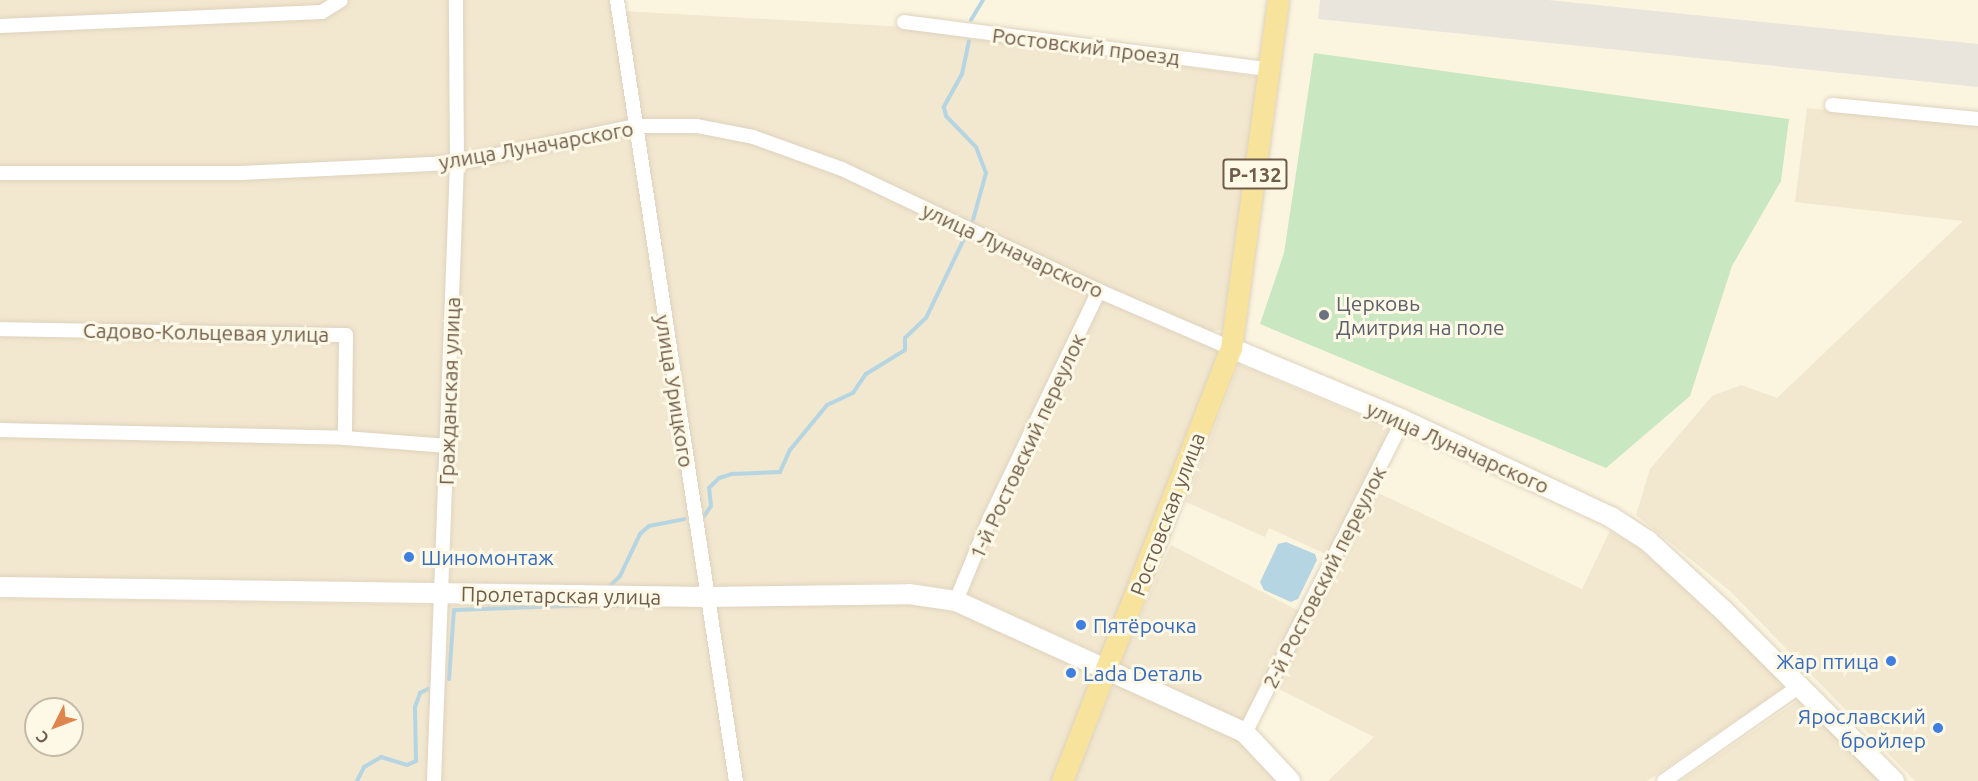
<!DOCTYPE html>
<html>
<head>
<meta charset="utf-8">
<style>
  body { margin:0 }
  #map { position:relative; width:1978px; height:781px; overflow:hidden; background:#fbf5e0; font-family:Ubuntu,sans-serif }
  div>[style] { position:absolute }
  .residential>* { inset:0; background:#f2e7cf }
  .industrial>* { inset:0; background:#e9e4dc }
  .green>* { inset:0; background:#c9e7c0 }
  .water>* { inset:0; background:#b6d5e2 }
  .stream>* { height:4px; margin:-2px; padding:0 2px; transform-origin:2px; border-radius:2px; background:#b6d5e2 }
  .roads { filter:drop-shadow(0 0 2px #ded2bd) drop-shadow(0 0 2px #ded2bd) }
  .street>* { height:14px; margin:-7px; padding:0 7px; transform-origin:7px; border-radius:7px; background:#fff }
  .secondary>* { height:20px; margin:-10px; padding:0 10px; transform-origin:10px; border-radius:10px; background:#fff }
  .primary>* { height:21px; margin:-10.5px; padding:0 10.5px; transform-origin:10.5px; border-radius:10.5px; background:#f7e39b }
  .dots>* { width:16px; height:16px; translate:-50% -50%; box-sizing:border-box; border:3px solid #fef8e6; border-radius:50% }
  span { translate:-50% -50%; white-space:nowrap; text-align:center; line-height:1.15; -webkit-text-stroke:6px #fef8e6; paint-order:stroke }
  .shield-label span { padding:2px 4px; background:#fef8e6; border:2px solid; border-radius:4px; -webkit-text-stroke-width:0 }
  .shield-label { font-size:20px; color:#705d49; font-weight:700 }
  .street-label { font-size:21px; color:#705d49 }
  .worship-label { font-size:21px; color:#5b616d }
  .left { translate:0 -50%; text-align:left }
  .shop-label { font-size:21px; color:#366cbe }
  .right { translate:-100% -50%; text-align:right }
  .north { position:absolute; left:24px; top:697px; width:60px; height:60px; box-sizing:border-box; background:#fef8e6; border:2px solid #c5baa7; border-radius:50%; rotate:228deg; font-size:16px; font-weight:700; line-height:24px; text-align:center; color:#705d49 }
  .north::after { content:''; display:block; margin:auto; width:21px; height:27px; background:#df844b; clip-path:polygon(50% 0,100% 100%,50% 72%,0 100%) }
</style>
</head>
<body>
<div id="map">
  <div class="residential">
    <div style="clip-path:polygon(0 0,335px 0,320px 9px,0 23px)"></div>
    <div style="clip-path:polygon(347px 0,450px 0,451px 159px,242px 168px,0 168px,0 30px,323px 15px)"></div>
    <div style="clip-path:polygon(461px 0,613px 0,629px 122px,461px 157px)"></div>
    <div style="clip-path:polygon(623px 11px,906px 27px,1259px 77px,1223px 329px,1210px 332px,1102px 288px,755px 132px,639px 120px)"></div>
    <div style="clip-path:polygon(1807px 108px,1978px 125px,1978px 781px,1915px 781px,1730px 591px,1636px 515px,1650px 469px,1712px 396px,1741px 385px,1777px 398px,1963px 221px,1795px 202px)"></div>
    <div style="clip-path:polygon(697px 131px,751px 141px,839px 174px,1092px 297px,956px 590px,909px 582px,710px 588px,641px 133px)"></div>
    <div style="clip-path:polygon(632px 133px,699px 587px,450px 582px,462px 170px)"></div>
    <div style="clip-path:polygon(451px 168px,436px 582px,0 577px,0 178px)"></div>
    <div style="clip-path:polygon(1101px 299px,1219px 350px,1102px 655px,964px 593px,994px 519px)"></div>
    <div style="clip-path:polygon(1239px 364px,1392px 429px,1330px 556px,1269px 528px,1265px 537px,1186px 502px)"></div>
    <div style="clip-path:polygon(1372px 490px,1582px 589px,1610px 531px,1641px 549px,1788px 685px,1647px 781px,1328px 781px,1374px 737px,1275px 687px)"></div>
    <div style="clip-path:polygon(1171px 545px,1301px 612px,1245px 724px,1119px 665px)"></div>
    <div style="clip-path:polygon(evenodd,0 598px,436px 605px,428px 781px,0 781px,0 598px,36px 709px,72px 709px,72px 745px,36px 745px,36px 709px)"></div>
    <div style="clip-path:polygon(907px 603px,960px 613px,1094px 672px,1051px 781px,740px 781px,712px 605px)"></div>
    <div style="clip-path:polygon(704px 604px,731px 781px,439px 781px,447px 605px)"></div>
    <div style="clip-path:polygon(1115px 680px,1239px 741px,1277px 781px,1074px 781px)"></div>
    <div style="clip-path:polygon(1801px 698px,1882px 781px,1681px 781px)"></div>
  </div>
  <div class="industrial">
    <div style="clip-path:polygon(1320px 0,1548px 0,1978px 44px,1978px 87px,1318px 19px)"></div>
  </div>
  <div class="green">
    <div style="clip-path:polygon(1314px 53px,1789px 119px,1781px 181px,1732px 266px,1690px 396px,1606px 468px,1260px 324px,1284px 253px)"></div>
  </div>
  <div class="water">
    <div style="clip-path:polygon(1286px 542px,1315px 554px,1317px 560px,1298px 599px,1291px 602px,1264px 590px,1260px 582px,1278px 544px)"></div>
  </div>
  <div class="stream">
    <div style="left:971px;top:20px;width:23px;rotate:-59deg"></div>
    <div style="left:969px;top:41px;width:34px;rotate:102deg"></div>
    <div style="left:962px;top:74px;width:38px;rotate:119deg"></div>
    <div style="left:944px;top:107px;width:9px;rotate:77deg"></div>
    <div style="left:946px;top:116px;width:43px;rotate:45.9deg"></div>
    <div style="left:976px;top:147px;width:28px;rotate:69deg"></div>
    <div style="left:986px;top:173px;width:49px;rotate:105.5deg"></div>
    <div style="left:704px;top:516px;width:12px;rotate:-55deg"></div>
    <div style="left:711px;top:506px;width:18px;rotate:-96deg"></div>
    <div style="left:709px;top:488px;width:14px;rotate:-45deg"></div>
    <div style="left:719px;top:478px;width:14px;rotate:-17deg"></div>
    <div style="left:732px;top:474px;width:48px;rotate:-2.4deg"></div>
    <div style="left:780px;top:472px;width:24px;rotate:-66deg"></div>
    <div style="left:790px;top:450px;width:58px;rotate:-50.6deg"></div>
    <div style="left:827px;top:405px;width:29px;rotate:-25deg"></div>
    <div style="left:853px;top:393px;width:23px;rotate:-56deg"></div>
    <div style="left:866px;top:374px;width:46px;rotate:-31.6deg"></div>
    <div style="left:905px;top:350px;width:12px;rotate:-90deg"></div>
    <div style="left:905px;top:338px;width:29px;rotate:-44deg"></div>
    <div style="left:926px;top:318px;width:88px;rotate:-64.3deg"></div>
    <div style="left:611px;top:585px;width:13px;rotate:-45deg"></div>
    <div style="left:620px;top:576px;width:47px;rotate:-64.5deg"></div>
    <div style="left:640px;top:534px;width:12px;rotate:-42deg"></div>
    <div style="left:649px;top:526px;width:36px;rotate:-11deg"></div>
    <div style="left:449px;top:679px;width:69px;rotate:-85.9deg"></div>
    <div style="left:454px;top:610px;width:137px;rotate:-2.1deg"></div>
    <div style="left:357px;top:781px;width:16px;rotate:-63deg"></div>
    <div style="left:364px;top:767px;width:20px;rotate:-30deg"></div>
    <div style="left:381px;top:757px;width:27px;rotate:17deg"></div>
    <div style="left:407px;top:765px;width:10px;rotate:-24deg"></div>
    <div style="left:416px;top:761px;width:54px;rotate:-91.1deg"></div>
    <div style="left:415px;top:707px;width:15px;rotate:-70deg"></div>
    <div style="left:420px;top:693px;width:9px;rotate:-27deg"></div>
  </div>
  <div class="roads">
    <div class="street">
      <div style="left:617px;top:0;width:790px;rotate:81.34deg"></div>
      <div style="left:904px;top:22px;width:367px;rotate:7.4deg"></div>
      <div style="left:0;top:26px;width:322px;rotate:-2.5deg"></div>
      <div style="left:322px;top:12px;width:22px;rotate:-32deg"></div>
      <div style="left:1832px;top:105px;width:147px;rotate:5.5deg"></div>
      <div style="left:0;top:173px;width:241px"></div>
      <div style="left:241px;top:173px;width:216px;rotate:-2.7deg"></div>
      <div style="left:457px;top:163px;width:182px;rotate:-11.7deg"></div>
      <div style="left:635px;top:126px;width:62px"></div>
      <div style="left:697px;top:126px;width:57px;rotate:11.1deg"></div>
      <div style="left:753px;top:137px;width:95px;rotate:19.8deg"></div>
      <div style="left:842px;top:169px;width:284px;rotate:25.4deg"></div>
      <div style="left:1099px;top:291px;width:144px;rotate:23.4deg"></div>
      <div style="left:0;top:329px;width:346px;rotate:1deg"></div>
      <div style="left:346px;top:335px;width:103px;rotate:90.6deg"></div>
      <div style="left:0;top:430px;width:345px;rotate:1.3deg"></div>
      <div style="left:345px;top:438px;width:103px;rotate:4.4deg"></div>
      <div style="left:956px;top:601px;width:90px;rotate:-67.7deg"></div>
      <div style="left:990px;top:518px;width:252px;rotate:-64.4deg"></div>
      <div style="left:1245px;top:733px;width:351px;rotate:-63.2deg"></div>
      <div style="left:434px;top:781px;width:618px;rotate:-87.87deg"></div>
      <div style="left:457px;top:163px;width:163px;rotate:-90.4deg"></div>
      <div style="left:1664px;top:781px;width:167px;rotate:-35deg"></div>
    </div>
    <div class="secondary">
      <div style="left:1231px;top:348px;width:186px;rotate:22.7deg"></div>
      <div style="left:1403px;top:420px;width:230px;rotate:25deg"></div>
      <div style="left:1611px;top:517px;width:44px;rotate:33deg"></div>
      <div style="left:1648px;top:541px;width:102px;rotate:42.6deg"></div>
      <div style="left:1723px;top:610px;width:242px;rotate:45deg"></div>
      <div style="left:0;top:587px;width:706px;rotate:0.81deg"></div>
      <div style="left:706px;top:597px;width:203px;rotate:-0.8deg"></div>
      <div style="left:909px;top:594px;width:48px;rotate:8.5deg"></div>
      <div style="left:956px;top:601px;width:318px;rotate:24.5deg"></div>
      <div style="left:1245px;top:733px;width:66px;rotate:46.8deg"></div>
    </div>
    <div class="primary">
      <div style="left:1062px;top:781px;width:465px;rotate:-68.7deg"></div>
      <div style="left:1231px;top:348px;width:351px;rotate:-82.3deg"></div>
    </div>
  </div>
  <div class="dots">
    <div style="left:1324px;top:315px;background:#6b7280"></div>
    <div style="left:409px;top:557px;background:#3f7fe0"></div>
    <div style="left:1081px;top:625px;background:#3f7fe0"></div>
    <div style="left:1891px;top:661px;background:#3f7fe0"></div>
    <div style="left:1071px;top:673px;background:#3f7fe0"></div>
    <div style="left:1938px;top:728px;background:#3f7fe0"></div>
  </div>
  <div class="shield-label">
    <span style="left:1255px;top:174px">Р-132</span>
  </div>
  <div class="street-label">
    <span style="left:1086px;top:46px;rotate:7deg">Ростовский проезд</span>
    <span style="left:536px;top:145px;rotate:-10deg">улица Луначарского</span>
    <span style="left:1013px;top:250px;rotate:25deg">улица Луначарского</span>
    <span style="left:206px;top:332px;rotate:1deg">Садово-Кольцевая улица</span>
    <span style="left:449px;top:391px;rotate:-88deg">Гражданская улица</span>
    <span style="left:675px;top:391px;rotate:81deg">улица Урицкого</span>
    <span style="left:1027px;top:446px;rotate:-65deg">1-й Ростовский переулок</span>
    <span style="left:1458px;top:447px;rotate:24deg">улица Луначарского</span>
    <span style="left:1167px;top:514px;rotate:-69deg">Ростовская улица</span>
    <span style="left:1324px;top:577px;rotate:-63deg">2-й Ростовский переулок</span>
    <span style="left:561px;top:595px;rotate:1deg">Пролетарская улица</span>
  </div>
  <div class="worship-label">
    <span class="left" style="left:1336px;top:315px">Церковь<br>Дмитрия на поле</span>
  </div>
  <div class="shop-label">
    <span class="left" style="left:421px;top:557px">Шиномонтаж</span>
    <span class="left" style="left:1093px;top:625px">Пятёрочка</span>
    <span class="right" style="left:1879px;top:661px">Жар птица</span>
    <span class="left" style="left:1083px;top:673px">Lada Dеталь</span>
    <span class="right" style="left:1926px;top:728px">Ярославский<br>бройлер</span>
  </div>
  <div class="north">С</div>
</div>
</body>
</html>
